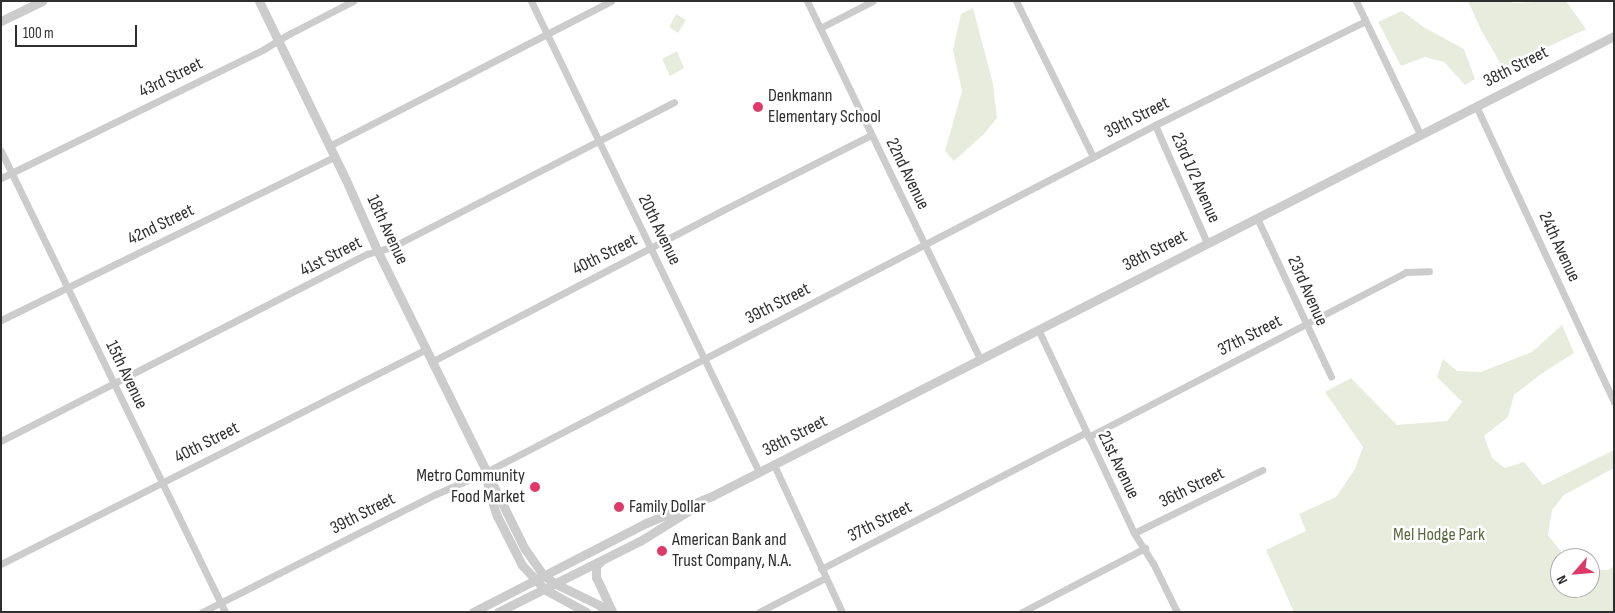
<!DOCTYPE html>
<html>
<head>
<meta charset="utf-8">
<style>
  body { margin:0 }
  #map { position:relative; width:1615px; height:613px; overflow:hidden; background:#fff; font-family:"Sofia Sans Condensed",sans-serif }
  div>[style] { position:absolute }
  .green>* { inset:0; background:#e8ecdd }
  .minor>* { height:7px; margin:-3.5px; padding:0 3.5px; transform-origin:3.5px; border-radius:3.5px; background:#ccc }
  .tertiary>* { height:9px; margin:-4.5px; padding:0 4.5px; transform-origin:4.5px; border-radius:4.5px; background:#ccc }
  .dots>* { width:14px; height:14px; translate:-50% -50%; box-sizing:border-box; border:2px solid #fff; border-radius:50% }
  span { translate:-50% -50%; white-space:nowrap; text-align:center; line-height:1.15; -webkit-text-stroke:5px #fff; paint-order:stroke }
  .street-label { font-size:18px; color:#2f2f2f }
  .poi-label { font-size:18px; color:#2f2f2f }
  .left { translate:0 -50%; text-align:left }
  .right { translate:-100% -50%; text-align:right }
  .park-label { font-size:18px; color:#5b693e }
  .frame { position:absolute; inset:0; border:2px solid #2f2f2f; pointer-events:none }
  .north { position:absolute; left:1550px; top:548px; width:50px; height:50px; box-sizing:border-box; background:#fff; border:1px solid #acacac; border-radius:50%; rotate:243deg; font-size:14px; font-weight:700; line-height:20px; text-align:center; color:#2f2f2f }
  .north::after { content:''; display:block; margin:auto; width:18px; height:22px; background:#de3968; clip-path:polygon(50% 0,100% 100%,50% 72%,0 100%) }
  .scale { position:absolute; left:15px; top:25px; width:122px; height:22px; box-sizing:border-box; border:2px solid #2f2f2f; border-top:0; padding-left:6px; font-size:15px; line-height:18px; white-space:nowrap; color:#2f2f2f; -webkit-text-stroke:4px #fff; paint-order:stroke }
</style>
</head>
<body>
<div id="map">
  <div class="green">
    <div style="clip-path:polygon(1468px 1px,1510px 1px,1513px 3px,1566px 1px,1586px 29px,1503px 68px,1481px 30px)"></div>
    <div style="clip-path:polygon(973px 8px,993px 84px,997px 118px,983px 135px,954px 161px,945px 151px,962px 91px,953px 50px,961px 14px)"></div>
    <div style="clip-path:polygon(1402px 11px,1425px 28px,1464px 49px,1475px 79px,1465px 85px,1444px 62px,1425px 57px,1401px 66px,1378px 22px)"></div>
    <div style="clip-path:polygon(676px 14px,686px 20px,678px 33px,669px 27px)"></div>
    <div style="clip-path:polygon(677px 51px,684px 68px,670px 76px,662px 59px)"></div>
    <div style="clip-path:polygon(1562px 325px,1574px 353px,1541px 374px,1514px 395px,1508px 417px,1484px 436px,1492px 458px,1505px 468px,1524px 462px,1543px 485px,1614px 450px,1614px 468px,1564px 495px,1552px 510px,1548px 535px,1566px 558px,1560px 558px,1560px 588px,1590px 588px,1590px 569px,1608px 570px,1614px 566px,1614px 612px,1294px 612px,1266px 550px,1306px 531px,1299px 514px,1336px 497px,1355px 469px,1363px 447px,1325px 392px,1351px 378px,1397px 425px,1447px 421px,1462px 402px,1437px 377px,1443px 359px,1457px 371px,1481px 372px,1532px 352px)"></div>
  </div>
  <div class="minor">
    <div style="left:531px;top:1px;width:523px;rotate:64.17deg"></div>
    <div style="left:807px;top:1px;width:398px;rotate:64.2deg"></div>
    <div style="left:1016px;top:1px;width:174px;rotate:63.7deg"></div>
    <div style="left:1356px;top:1px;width:148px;rotate:64.3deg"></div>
    <div style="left:820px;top:28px;width:59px;rotate:-27deg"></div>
    <div style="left:1476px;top:106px;width:327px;rotate:65deg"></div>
    <div style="left:1155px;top:125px;width:129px;rotate:66.2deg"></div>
    <div style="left:329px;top:146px;width:317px;rotate:-27.2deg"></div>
    <div style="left:1px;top:151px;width:513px;rotate:64.08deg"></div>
    <div style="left:1px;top:178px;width:293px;rotate:-26.1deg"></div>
    <div style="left:264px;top:49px;width:31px;rotate:-31deg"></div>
    <div style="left:291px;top:33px;width:70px;rotate:-27.3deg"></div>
    <div style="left:1257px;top:218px;width:175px;rotate:65deg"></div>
    <div style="left:1px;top:320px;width:371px;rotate:-26.1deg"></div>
    <div style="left:1038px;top:329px;width:225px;rotate:64.8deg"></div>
    <div style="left:1134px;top:533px;width:36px;rotate:58deg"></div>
    <div style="left:1153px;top:563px;width:55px;rotate:63.9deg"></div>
    <div style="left:433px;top:361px;width:329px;rotate:-27.5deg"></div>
    <div style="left:725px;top:209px;width:164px;rotate:-26.9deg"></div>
    <div style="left:1088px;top:437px;width:358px;rotate:-27.4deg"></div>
    <div style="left:1406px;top:272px;width:23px;rotate:-2deg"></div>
    <div style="left:1px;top:441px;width:411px;rotate:-27.1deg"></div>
    <div style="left:367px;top:254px;width:26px;rotate:-16deg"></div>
    <div style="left:392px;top:247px;width:317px;rotate:-27.2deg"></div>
    <div style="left:774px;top:465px;width:162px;rotate:65.2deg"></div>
    <div style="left:1134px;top:533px;width:143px;rotate:-26.2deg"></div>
    <div style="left:1px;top:564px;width:477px;rotate:-26.8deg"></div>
    <div style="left:821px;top:569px;width:298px;rotate:-27.3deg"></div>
    <div style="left:202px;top:612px;width:262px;rotate:-26.8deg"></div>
    <div style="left:436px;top:494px;width:55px;rotate:-23.7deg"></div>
    <div style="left:486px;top:472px;width:754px;rotate:-27.42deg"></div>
    <div style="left:1155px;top:125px;width:234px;rotate:-26.3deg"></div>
    <div style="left:759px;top:612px;width:74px;rotate:-27.3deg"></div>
    <div style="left:1022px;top:612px;width:139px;rotate:-27.5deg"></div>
  </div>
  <div class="tertiary">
    <div style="left:259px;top:1px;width:199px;rotate:64.1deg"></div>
    <div style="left:346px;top:180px;width:77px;rotate:66.1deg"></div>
    <div style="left:377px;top:250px;width:334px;rotate:63.7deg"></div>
    <div style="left:525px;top:549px;width:32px;rotate:55deg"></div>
    <div style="left:543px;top:575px;width:16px;rotate:35deg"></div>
    <div style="left:556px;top:584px;width:48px;rotate:26deg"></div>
    <div style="left:599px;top:605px;width:9px;rotate:49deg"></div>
    <div style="left:1px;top:21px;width:46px;rotate:-26deg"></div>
    <div style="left:487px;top:475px;width:14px;rotate:86deg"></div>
    <div style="left:488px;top:489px;width:28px;rotate:72deg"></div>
    <div style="left:497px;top:516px;width:55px;rotate:63deg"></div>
    <div style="left:522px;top:565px;width:33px;rotate:47deg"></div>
    <div style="left:544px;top:589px;width:48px;rotate:28.7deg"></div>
    <div style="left:600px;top:562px;width:6px;rotate:135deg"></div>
    <div style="left:596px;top:566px;width:11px;rotate:90deg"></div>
    <div style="left:596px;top:577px;width:38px;rotate:65deg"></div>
    <div style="left:473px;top:612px;width:195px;rotate:-27.2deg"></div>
    <div style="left:646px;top:523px;width:71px;rotate:-22.2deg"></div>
    <div style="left:712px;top:496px;width:1013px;rotate:-27.02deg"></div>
    <div style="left:498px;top:612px;width:159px;rotate:-26.6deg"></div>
    <div style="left:640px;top:541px;width:59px;rotate:-31.8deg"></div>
  </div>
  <div class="dots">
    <div style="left:758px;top:107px;background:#de3968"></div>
    <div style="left:535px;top:487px;background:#de3968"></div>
    <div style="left:619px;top:507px;background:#de3968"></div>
    <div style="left:662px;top:551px;background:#de3968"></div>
  </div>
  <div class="street-label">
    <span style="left:1516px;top:67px;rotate:-27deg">38th Street</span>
    <span style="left:171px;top:78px;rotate:-26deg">43rd Street</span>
    <span style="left:1137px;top:118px;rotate:-27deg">39th Street</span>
    <span style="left:907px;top:174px;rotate:64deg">22nd Avenue</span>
    <span style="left:1195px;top:178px;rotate:66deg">23rd 1/2 Avenue</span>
    <span style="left:161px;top:225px;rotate:-26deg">42nd Street</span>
    <span style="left:387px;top:230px;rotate:65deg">18th Avenue</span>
    <span style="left:659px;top:230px;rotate:64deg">20th Avenue</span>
    <span style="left:1559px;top:247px;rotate:65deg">24th Avenue</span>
    <span style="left:1155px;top:251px;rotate:-27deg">38th Street</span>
    <span style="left:605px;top:255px;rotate:-27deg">40th Street</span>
    <span style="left:331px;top:257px;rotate:-27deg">41st Street</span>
    <span style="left:1307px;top:291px;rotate:66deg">23rd Avenue</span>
    <span style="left:778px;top:304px;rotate:-27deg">39th Street</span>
    <span style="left:1250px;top:336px;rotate:-27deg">37th Street</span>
    <span style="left:126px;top:375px;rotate:64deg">15th Avenue</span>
    <span style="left:795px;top:436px;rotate:-27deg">38th Street</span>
    <span style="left:207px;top:443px;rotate:-27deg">40th Street</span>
    <span style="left:1118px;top:465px;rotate:64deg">21st Avenue</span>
    <span style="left:1192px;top:488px;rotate:-26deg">36th Street</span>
    <span style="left:363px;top:514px;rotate:-27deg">39th Street</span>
    <span style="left:880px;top:522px;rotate:-27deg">37th Street</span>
  </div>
  <div class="poi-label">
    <span class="left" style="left:768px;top:107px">Denkmann<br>Elementary School</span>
    <span class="right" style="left:525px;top:487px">Metro Community<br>Food Market</span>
    <span class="left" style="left:629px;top:507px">Family Dollar</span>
    <span class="left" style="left:672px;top:551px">American Bank and<br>Trust Company, N.A.</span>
  </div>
  <div class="park-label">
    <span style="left:1439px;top:535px">Mel Hodge Park</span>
  </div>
  <div class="frame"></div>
  <div class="north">N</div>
  <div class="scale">100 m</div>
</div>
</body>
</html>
